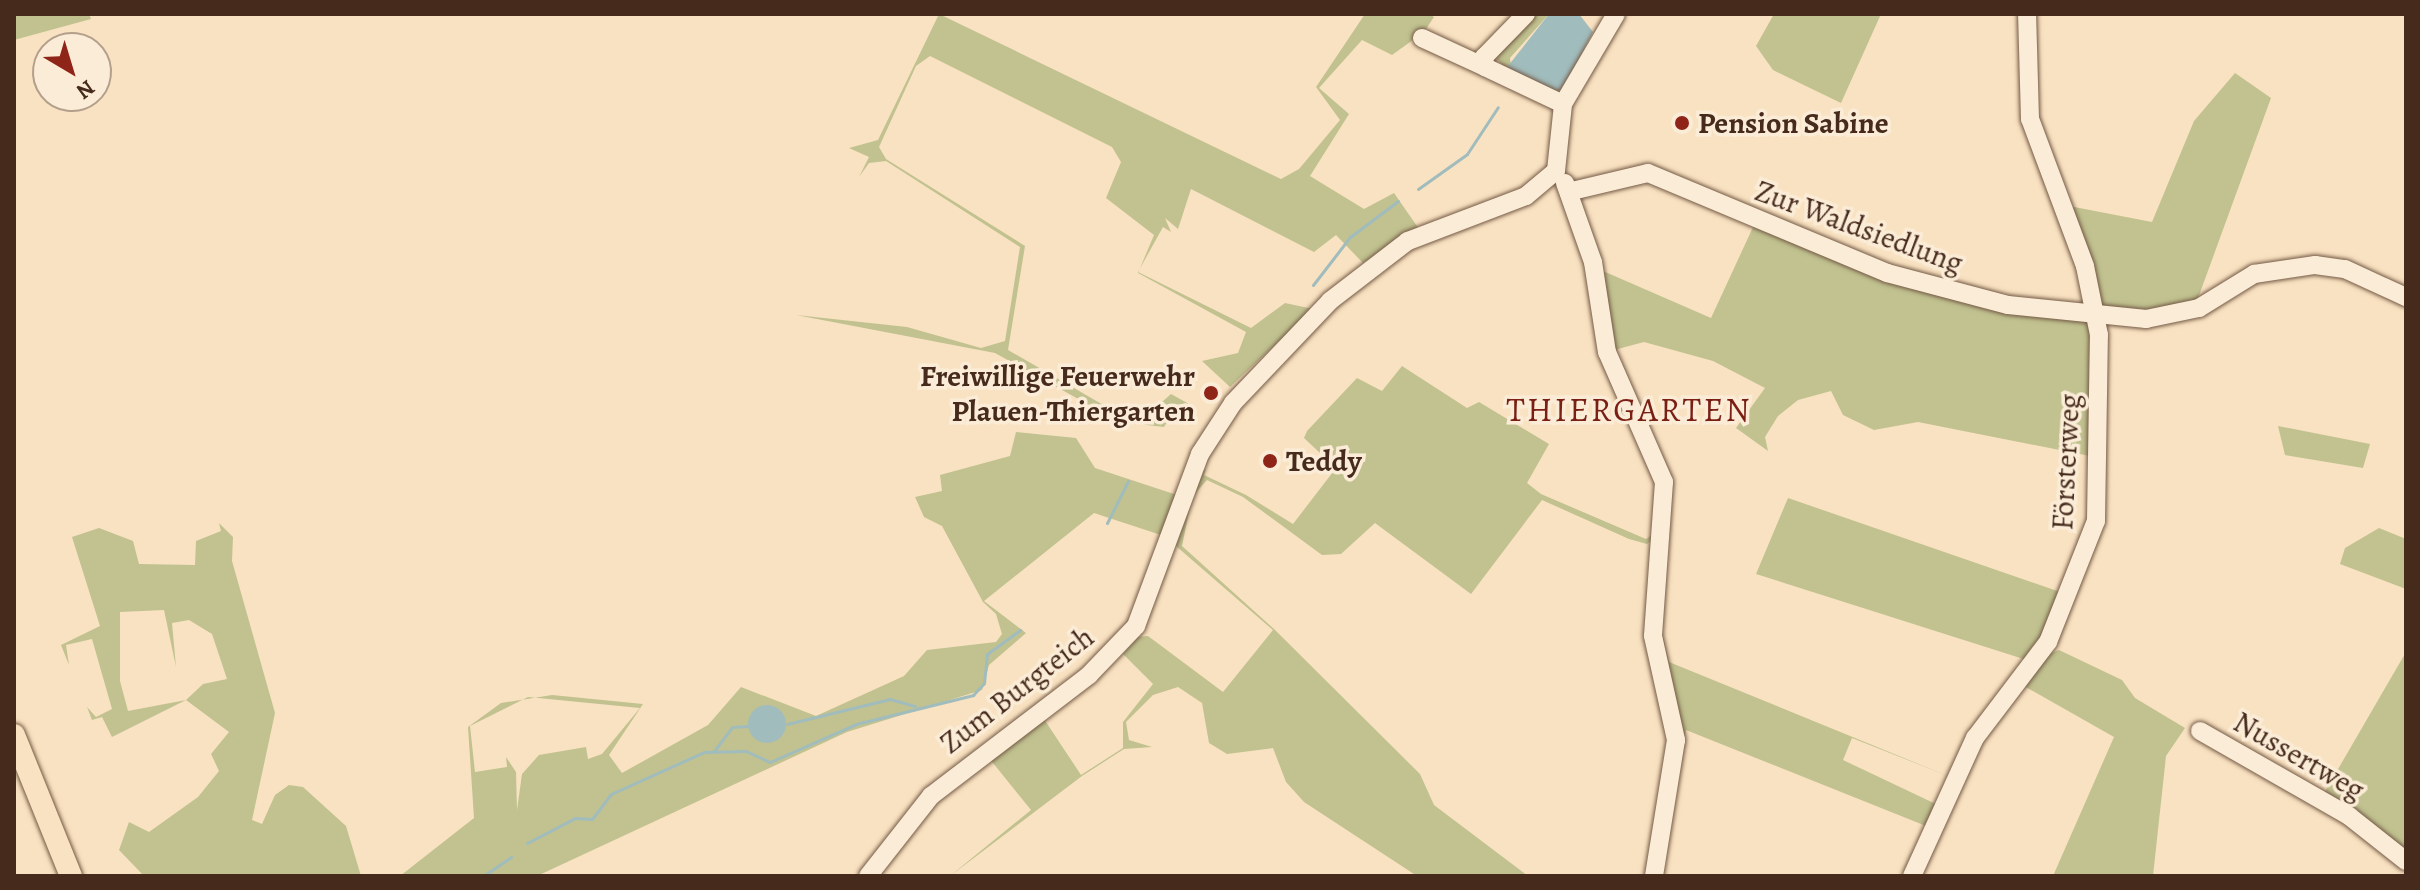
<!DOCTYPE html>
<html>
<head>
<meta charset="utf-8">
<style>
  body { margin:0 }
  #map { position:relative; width:2420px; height:890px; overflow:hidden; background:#f9e2c1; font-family:Alegreya,serif }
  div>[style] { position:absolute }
  .green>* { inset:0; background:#c1c290 }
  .water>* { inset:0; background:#a1bcbc }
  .round { border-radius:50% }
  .stream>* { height:3px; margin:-1.5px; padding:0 1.5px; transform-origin:1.5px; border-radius:1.5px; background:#a1bcbc }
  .roads { filter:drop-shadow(0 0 2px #735945) drop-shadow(0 0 2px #735945) }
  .minor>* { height:18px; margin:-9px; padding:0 9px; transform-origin:9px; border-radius:9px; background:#fbecd7 }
  .major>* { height:22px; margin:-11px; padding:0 11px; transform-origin:11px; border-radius:11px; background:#f9e2c1 }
  .dots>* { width:22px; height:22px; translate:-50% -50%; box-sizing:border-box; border:4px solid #fbecd7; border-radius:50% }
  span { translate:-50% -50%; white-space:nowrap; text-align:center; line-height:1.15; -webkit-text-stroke:7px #fbecd7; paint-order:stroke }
  .poi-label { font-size:30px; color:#462b1c; font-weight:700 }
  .left { translate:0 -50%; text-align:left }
  .right { translate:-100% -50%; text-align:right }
  .street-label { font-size:30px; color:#462b1c }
  .quarter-label { font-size:34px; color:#7a1f14; letter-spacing:2px }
  .frame { position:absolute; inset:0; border:16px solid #462b1c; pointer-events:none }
  .north { position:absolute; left:32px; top:32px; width:80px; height:80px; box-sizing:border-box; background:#fbecd7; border:2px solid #b39f8c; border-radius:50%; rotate:142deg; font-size:22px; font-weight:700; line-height:32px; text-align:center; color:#462b1c }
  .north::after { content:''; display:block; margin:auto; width:28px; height:36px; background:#8f2418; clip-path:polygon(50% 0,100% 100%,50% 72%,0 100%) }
</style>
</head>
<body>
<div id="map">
  <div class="green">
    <div style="clip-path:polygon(14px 14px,89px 14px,91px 19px,14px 40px)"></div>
    <div style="clip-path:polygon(939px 14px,1281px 179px,1299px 169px,1340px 120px,1316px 87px,1365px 14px,1429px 14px,1434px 17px,1424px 32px,1392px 55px,1362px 40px,1319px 88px,1349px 114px,1310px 176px,1364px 209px,1394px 193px,1419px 229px,1363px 263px,1336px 235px,1314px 252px,1191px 189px,1178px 229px,1165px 218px,1171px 232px,1163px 227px,1138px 272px,1251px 328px,1285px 303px,1313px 309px,1230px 387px,1202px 361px,1238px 353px,1246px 332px,1138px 273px,1154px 235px,1106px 198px,1121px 162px,1112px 147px,930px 56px,916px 66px,879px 147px,886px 159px,1025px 246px,1008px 350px,1112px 410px,1146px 416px,1171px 394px,1189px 404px,1177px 406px,1164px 427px,1147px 425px,1100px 411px,995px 353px,796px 315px,907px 327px,981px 348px,1005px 341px,1020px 247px,886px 161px,869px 163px,859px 177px,869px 157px,849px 148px,878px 140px)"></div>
    <div style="clip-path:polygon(1532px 14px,1549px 14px,1510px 58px,1512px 75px,1496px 58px)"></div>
    <div style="clip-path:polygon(1774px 14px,1881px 14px,1841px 103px,1773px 70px,1756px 46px)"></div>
    <div style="clip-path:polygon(2235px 73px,2271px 98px,2197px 301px,2147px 316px,2103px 311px,2069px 206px,2152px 222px,2194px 121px)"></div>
    <div style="clip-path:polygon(1754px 225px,1849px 263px,2091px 322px,2095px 457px,1918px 422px,1874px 430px,1843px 415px,1831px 391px,1798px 400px,1778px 416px,1765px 437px,1768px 451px,1736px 428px,1765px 388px,1713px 361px,1644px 342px,1614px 350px,1603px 271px,1711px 318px)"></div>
    <div style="clip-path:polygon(1402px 366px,1467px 408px,1479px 402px,1549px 444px,1527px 483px,1541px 494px,1646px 539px,1655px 533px,1653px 539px,1647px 544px,1629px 539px,1542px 500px,1471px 594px,1375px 523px,1341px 554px,1322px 555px,1243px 497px,1207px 480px,1192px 497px,1182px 546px,1274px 629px,1420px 774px,1434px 805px,1528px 876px,1417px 876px,1304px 802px,1286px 782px,1273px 748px,1227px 754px,1209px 743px,1202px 703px,1178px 687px,1153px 695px,1126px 722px,1129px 740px,1152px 747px,1124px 749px,1082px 776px,950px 876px,1031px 810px,989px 758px,1044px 719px,1081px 775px,1123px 748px,1123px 722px,1153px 684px,1123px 654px,1137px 637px,1148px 636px,1223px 692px,1273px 630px,1176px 546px,1199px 474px,1206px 469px,1204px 475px,1246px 495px,1293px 524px,1336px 468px,1304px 438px,1307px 431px,1357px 378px,1382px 391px)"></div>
    <div style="clip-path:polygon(2278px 426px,2370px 444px,2363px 468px,2285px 455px)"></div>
    <div style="clip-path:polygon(evenodd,1016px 432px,1076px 438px,1095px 468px,1177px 495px,1167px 537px,1094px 513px,984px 601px,1026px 633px,989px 665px,982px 690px,847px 732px,537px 876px,400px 876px,474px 818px,468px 727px,501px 703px,552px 695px,643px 704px,609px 755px,622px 773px,708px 725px,741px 687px,816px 716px,904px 676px,927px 650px,996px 642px,1002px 634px,996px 614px,983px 602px,942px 526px,924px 517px,915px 497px,942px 491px,940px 475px,1010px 456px,1016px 432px,528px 697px,640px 708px,602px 754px,588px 759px,586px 747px,539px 755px,522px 774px,517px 810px,516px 772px,506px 757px,507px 767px,475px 772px,470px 726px,528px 697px)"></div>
    <div style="clip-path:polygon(1788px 498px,2066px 594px,2033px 662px,1756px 574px)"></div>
    <div style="clip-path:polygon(evenodd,219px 523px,233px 537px,232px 561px,275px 713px,252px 820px,262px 824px,275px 795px,289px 785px,303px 787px,346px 826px,361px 876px,144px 876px,119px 850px,129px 822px,149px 832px,198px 797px,219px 771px,211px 754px,229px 732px,186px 700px,112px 737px,102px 717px,92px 720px,87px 707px,96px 717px,112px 709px,92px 639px,66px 645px,69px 665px,61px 645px,100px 626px,72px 537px,99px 528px,133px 541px,139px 564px,195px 565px,196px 541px,221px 531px,219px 523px,164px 610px,176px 667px,172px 623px,189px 620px,212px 634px,227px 679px,203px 684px,186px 700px,128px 711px,120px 681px,120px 612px,164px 610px)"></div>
    <div style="clip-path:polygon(1666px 523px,1656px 607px,1669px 662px,1948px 776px,1954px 772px,1972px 739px,2003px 696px,2005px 696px,1953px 778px,1852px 738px,1843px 760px,1940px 806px,1931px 828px,1686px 730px,1661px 876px,1679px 755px,1677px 703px,1668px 663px,1659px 653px,1654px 611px)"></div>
    <div style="clip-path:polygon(2379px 528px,2406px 539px,2406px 589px,2340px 564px,2345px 548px)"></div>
    <div style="clip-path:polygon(2059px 650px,2122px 680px,2135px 698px,2185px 728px,2166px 756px,2153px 876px,2053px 876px,2114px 737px,2024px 686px,2046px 655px)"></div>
    <div style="clip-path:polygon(2406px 652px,2406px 850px,2323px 795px)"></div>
  </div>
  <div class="water">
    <div style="clip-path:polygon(1549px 14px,1579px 14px,1593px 32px,1563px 89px,1551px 92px,1512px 75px,1508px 66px)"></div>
    <div class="round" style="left:748px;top:705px;width:38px;height:38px"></div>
  </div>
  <div class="stream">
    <div style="left:1418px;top:189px;width:60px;rotate:-35.5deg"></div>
    <div style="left:1467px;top:154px;width:56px;rotate:-56.6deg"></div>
    <div style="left:1313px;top:285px;width:61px;rotate:-52.4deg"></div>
    <div style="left:1350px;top:237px;width:60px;rotate:-36.9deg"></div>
    <div style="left:1107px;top:523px;width:47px;rotate:-63.4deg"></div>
    <div style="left:787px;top:724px;width:106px;rotate:-13.6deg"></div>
    <div style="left:890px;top:699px;width:26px;rotate:16deg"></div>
    <div style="left:714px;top:751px;width:30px;rotate:-53deg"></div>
    <div style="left:732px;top:727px;width:17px;rotate:-3deg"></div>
    <div style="left:527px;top:843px;width:54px;rotate:-27.5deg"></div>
    <div style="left:575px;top:818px;width:17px;rotate:3deg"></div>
    <div style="left:592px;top:819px;width:31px;rotate:-53deg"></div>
    <div style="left:611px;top:794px;width:102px;rotate:-24.3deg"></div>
    <div style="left:704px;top:752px;width:42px;rotate:-1.4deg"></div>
    <div style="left:746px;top:751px;width:26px;rotate:25deg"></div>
    <div style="left:770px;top:762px;width:94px;rotate:-23.8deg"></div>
    <div style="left:856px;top:724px;width:121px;rotate:-13.9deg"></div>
    <div style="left:973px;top:695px;width:16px;rotate:-47deg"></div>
    <div style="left:984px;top:683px;width:29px;rotate:-84deg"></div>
    <div style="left:987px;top:654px;width:41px;rotate:-36deg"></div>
    <div style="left:483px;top:876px;width:34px;rotate:-34deg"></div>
  </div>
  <div class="roads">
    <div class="minor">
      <div style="left:1526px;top:14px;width:60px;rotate:134.3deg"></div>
      <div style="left:1484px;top:57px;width:10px;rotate:84deg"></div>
      <div style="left:1485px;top:67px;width:86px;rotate:25.4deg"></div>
      <div style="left:1422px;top:38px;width:69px;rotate:24.7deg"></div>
      <div style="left:1565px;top:183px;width:84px;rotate:70.5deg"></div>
      <div style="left:1593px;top:262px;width:91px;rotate:81.2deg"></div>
      <div style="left:1607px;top:352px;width:142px;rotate:66.3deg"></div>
      <div style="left:1664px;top:482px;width:154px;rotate:94.1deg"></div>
      <div style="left:1653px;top:636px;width:107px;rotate:77.5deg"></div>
      <div style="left:1676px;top:740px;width:138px;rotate:99.2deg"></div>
      <div style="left:1572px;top:191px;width:78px;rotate:-13.3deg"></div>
      <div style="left:1648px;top:173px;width:259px;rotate:22.7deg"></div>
      <div style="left:1887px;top:273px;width:125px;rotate:14.8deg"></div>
      <div style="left:2008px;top:305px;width:139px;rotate:5.8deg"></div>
      <div style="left:2146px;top:319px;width:54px;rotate:-11.7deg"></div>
      <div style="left:2199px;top:308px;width:65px;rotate:-31.7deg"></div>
      <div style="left:2254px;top:274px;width:62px;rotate:-8.4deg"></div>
      <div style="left:2315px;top:265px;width:30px;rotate:8deg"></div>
      <div style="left:2345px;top:269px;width:67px;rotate:24.7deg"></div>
      <div style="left:2200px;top:731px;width:172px;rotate:29.7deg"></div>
      <div style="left:2349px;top:816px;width:73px;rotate:38.3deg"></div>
      <div style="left:868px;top:876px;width:102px;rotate:-51.8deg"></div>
      <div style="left:931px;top:796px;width:199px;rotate:-37.4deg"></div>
      <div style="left:1089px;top:675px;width:68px;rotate:-46.2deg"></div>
      <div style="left:1136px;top:626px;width:184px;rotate:-69.6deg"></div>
      <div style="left:1200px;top:454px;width:61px;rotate:-57.1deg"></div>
      <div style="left:1233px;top:403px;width:141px;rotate:-46.4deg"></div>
      <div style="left:1330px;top:301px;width:98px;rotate:-37.6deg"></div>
      <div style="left:1408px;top:241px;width:126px;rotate:-20.9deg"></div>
      <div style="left:1526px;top:196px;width:39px;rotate:-40deg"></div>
      <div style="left:1556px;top:171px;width:67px;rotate:-84deg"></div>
      <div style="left:1563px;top:104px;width:104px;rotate:-59.5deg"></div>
      <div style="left:1912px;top:876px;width:152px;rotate:-65.5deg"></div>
      <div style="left:1975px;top:738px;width:121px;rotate:-52.8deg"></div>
      <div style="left:2048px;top:642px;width:130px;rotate:-68.4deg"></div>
      <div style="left:2096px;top:521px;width:186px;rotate:-89.1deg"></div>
      <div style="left:2099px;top:335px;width:70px;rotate:-101.5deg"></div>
      <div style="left:2085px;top:266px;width:157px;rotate:-110.5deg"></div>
      <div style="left:2030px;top:119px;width:105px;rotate:-91.6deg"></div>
    </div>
    <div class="major">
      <div style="left:14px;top:735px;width:152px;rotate:68deg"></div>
    </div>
  </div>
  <div class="dots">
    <div style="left:1682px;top:123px;background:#8f2418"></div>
    <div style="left:1211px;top:393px;background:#8f2418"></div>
    <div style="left:1270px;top:461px;background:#8f2418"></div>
  </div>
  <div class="poi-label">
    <span class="left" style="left:1698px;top:123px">Pension Sabine</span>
    <span class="right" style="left:1195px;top:393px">Freiwillige Feuerwehr<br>Plauen-Thiergarten</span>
    <span class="left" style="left:1286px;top:461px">Teddy</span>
  </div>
  <div class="street-label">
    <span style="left:1859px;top:227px;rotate:20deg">Zur Waldsiedlung</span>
    <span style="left:2066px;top:462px;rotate:-87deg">Försterweg</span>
    <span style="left:1017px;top:690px;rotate:-38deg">Zum Burgteich</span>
    <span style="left:2299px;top:756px;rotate:30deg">Nussertweg</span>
  </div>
  <div class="quarter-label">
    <span style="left:1629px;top:410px">THIERGARTEN</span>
  </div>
  <div class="frame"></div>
  <div class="north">N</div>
</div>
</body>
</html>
